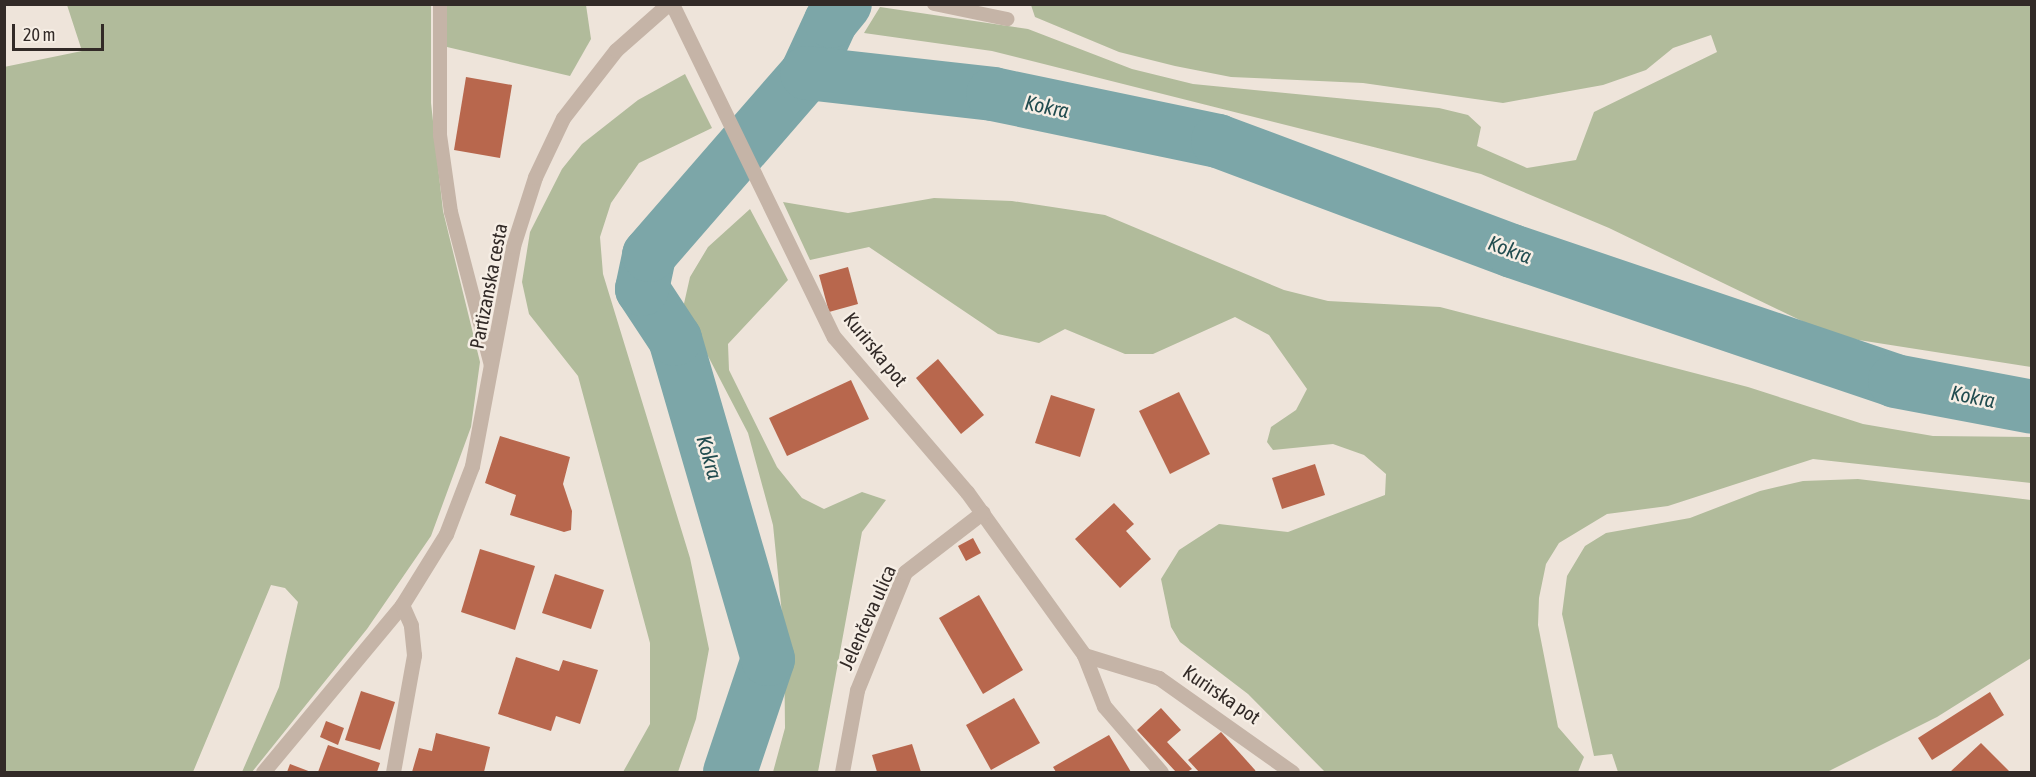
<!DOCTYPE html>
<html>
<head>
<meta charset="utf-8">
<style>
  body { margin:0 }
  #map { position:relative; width:2036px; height:777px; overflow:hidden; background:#eee4da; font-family:"Asap Condensed",sans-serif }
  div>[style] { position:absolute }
  .green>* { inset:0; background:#b1bb9b }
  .river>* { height:54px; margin:-27px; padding:0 27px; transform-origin:27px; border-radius:27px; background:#7ca6a8 }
  .building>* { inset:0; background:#b8674d }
  .lane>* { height:14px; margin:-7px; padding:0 7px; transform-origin:7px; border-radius:7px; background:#c5b4a7 }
  .street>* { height:15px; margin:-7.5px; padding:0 7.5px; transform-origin:7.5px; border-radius:7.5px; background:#c5b4a7 }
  span { translate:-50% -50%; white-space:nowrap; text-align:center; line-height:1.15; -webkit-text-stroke:5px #f6eee5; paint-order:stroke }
  .street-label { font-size:20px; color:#322a27 }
  .water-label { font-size:21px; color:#214c4f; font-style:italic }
  .frame { position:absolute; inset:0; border:6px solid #322a27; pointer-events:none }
  .scale { position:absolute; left:12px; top:24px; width:92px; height:27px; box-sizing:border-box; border:3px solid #322a27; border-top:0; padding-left:8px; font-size:18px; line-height:21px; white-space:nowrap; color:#322a27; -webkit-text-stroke:4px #f6eee5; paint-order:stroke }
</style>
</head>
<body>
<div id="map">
  <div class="green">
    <div style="clip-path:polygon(67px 5px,431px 5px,431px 103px,443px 211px,480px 362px,471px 427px,431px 536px,367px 629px,252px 772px,242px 772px,279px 687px,298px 602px,285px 588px,271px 585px,193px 772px,5px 772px,4px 67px,82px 51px)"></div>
    <div style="clip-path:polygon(447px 5px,586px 5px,591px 39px,570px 76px,447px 47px)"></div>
    <div style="clip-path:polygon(1031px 5px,2031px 5px,2031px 367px,1833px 336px,1609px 228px,1481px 174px,992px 51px,864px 33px,880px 7px,1028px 29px,1132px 69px,1193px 84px,1439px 108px,1468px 115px,1481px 127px,1477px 146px,1527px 168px,1576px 160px,1594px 112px,1717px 52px,1711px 35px,1673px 48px,1646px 70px,1603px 85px,1503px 103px,1363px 83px,1231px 77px,1175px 66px,1119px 52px,1035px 17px)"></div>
    <div style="clip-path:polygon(685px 74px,712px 128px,639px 163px,611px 203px,600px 237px,603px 274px,690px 558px,709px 649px,696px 719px,678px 772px,623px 772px,650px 724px,650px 643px,578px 376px,529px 314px,522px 282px,530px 232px,562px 169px,582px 144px,638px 100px)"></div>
    <div style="clip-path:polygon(934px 198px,1012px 201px,1105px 215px,1284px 290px,1328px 301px,1440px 307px,1748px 387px,1863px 424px,1933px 436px,2031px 437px,2031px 483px,1813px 459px,1668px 506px,1607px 514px,1559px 543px,1546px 564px,1539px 598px,1538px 625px,1558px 727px,1584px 757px,1578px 772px,1325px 772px,1248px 694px,1180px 642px,1171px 627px,1161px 579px,1179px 550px,1219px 524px,1288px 532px,1385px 495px,1386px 474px,1364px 455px,1333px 444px,1273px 450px,1267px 442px,1271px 427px,1296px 410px,1307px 389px,1269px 335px,1235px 317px,1153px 354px,1125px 354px,1065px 329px,1039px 343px,998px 334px,869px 247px,810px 260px,783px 202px,848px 213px)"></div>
    <div style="clip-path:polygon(750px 209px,788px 280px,728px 344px,729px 370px,777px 467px,802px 498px,824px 509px,862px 492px,886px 500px,862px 532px,818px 772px,773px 772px,785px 728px,784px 634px,773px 525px,748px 433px,683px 308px,690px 277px,708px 247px)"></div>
    <div style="clip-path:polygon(1858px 479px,2031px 500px,2031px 658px,1937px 717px,1827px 772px,1618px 772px,1612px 754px,1594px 756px,1562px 614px,1567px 576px,1585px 546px,1606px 533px,1690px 518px,1760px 491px,1803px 481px)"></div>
  </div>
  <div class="river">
    <div style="left:807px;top:73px;width:57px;rotate:-65.2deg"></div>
    <div style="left:831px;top:21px;width:22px;rotate:-51deg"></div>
    <div style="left:730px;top:772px;width:119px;rotate:-71.4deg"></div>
    <div style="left:768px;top:659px;width:333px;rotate:-106.2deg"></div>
    <div style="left:675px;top:339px;width:60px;rotate:-123.4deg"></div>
    <div style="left:642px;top:289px;width:35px;rotate:-78deg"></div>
    <div style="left:649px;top:255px;width:241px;rotate:-49deg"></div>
    <div style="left:807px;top:73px;width:187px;rotate:6.4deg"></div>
    <div style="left:993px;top:94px;width:230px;rotate:11.8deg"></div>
    <div style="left:1218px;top:141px;width:314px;rotate:20.5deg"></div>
    <div style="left:1512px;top:251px;width:404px;rotate:18.7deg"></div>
    <div style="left:1895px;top:381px;width:139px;rotate:10.7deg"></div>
  </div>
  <div class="building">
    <div style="clip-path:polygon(466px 77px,512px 85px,500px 158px,454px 150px)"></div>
    <div style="clip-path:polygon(848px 267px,858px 304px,829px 312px,819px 275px)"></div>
    <div style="clip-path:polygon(938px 359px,984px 415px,961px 434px,916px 378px)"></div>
    <div style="clip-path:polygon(851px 380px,869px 419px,787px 456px,769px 418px)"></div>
    <div style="clip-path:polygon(1179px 392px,1210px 454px,1170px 474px,1139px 411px)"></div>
    <div style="clip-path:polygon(1051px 395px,1095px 409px,1080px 457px,1035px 443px)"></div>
    <div style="clip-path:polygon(500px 436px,570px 457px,563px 484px,572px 511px,571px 530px,564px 532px,510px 515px,516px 495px,485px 483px)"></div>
    <div style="clip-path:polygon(1315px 464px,1325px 495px,1282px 509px,1272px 478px)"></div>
    <div style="clip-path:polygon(1114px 503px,1134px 524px,1126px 531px,1151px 559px,1120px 588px,1075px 539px)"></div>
    <div style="clip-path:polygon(973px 538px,981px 553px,966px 561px,958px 546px)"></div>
    <div style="clip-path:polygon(480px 549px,535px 566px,515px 630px,461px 612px)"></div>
    <div style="clip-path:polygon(555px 574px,604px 590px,591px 629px,542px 613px)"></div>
    <div style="clip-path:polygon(979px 595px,1023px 670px,983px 694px,939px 618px)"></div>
    <div style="clip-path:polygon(516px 657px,559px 671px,563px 660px,598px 670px,580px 724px,556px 716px,551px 731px,498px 714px)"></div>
    <div style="clip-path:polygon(361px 691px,395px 702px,380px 750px,345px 740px)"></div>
    <div style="clip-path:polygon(1990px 692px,2004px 715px,1932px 760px,1918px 738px)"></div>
    <div style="clip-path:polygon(1014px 698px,1040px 743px,991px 770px,966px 725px)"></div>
    <div style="clip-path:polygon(1161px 708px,1181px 730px,1167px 742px,1192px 769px,1187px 772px,1176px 772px,1137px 730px)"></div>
    <div style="clip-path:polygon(326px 721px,344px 728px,338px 745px,320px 737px)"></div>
    <div style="clip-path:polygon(1221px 732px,1255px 770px,1256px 772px,1199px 772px,1188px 760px)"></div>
    <div style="clip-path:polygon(436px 733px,490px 747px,484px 772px,412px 772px,419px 748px,432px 751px)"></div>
    <div style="clip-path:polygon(1109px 735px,1131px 772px,1056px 772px,1053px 767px)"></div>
    <div style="clip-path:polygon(1981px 743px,2010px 772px,1950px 772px)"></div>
    <div style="clip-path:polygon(912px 744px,921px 772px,877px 772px,872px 755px)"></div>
    <div style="clip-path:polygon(328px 745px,380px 763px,377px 772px,318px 772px)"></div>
    <div style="clip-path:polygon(290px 764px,311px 772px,287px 772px)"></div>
  </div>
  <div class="lane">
    <div style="left:440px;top:4px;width:131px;rotate:90deg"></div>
    <div style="left:440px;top:135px;width:78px;rotate:81.9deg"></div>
    <div style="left:451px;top:212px;width:159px;rotate:75.4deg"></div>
    <div style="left:934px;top:4px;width:75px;rotate:11.6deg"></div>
  </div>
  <div class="street">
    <div style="left:672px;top:4px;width:370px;rotate:64.1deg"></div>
    <div style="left:834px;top:337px;width:204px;rotate:49.4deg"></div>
    <div style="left:967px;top:492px;width:201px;rotate:54.3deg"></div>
    <div style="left:1084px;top:655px;width:78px;rotate:17deg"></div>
    <div style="left:1159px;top:678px;width:163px;rotate:35.3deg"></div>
    <div style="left:1084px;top:655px;width:55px;rotate:68.6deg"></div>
    <div style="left:1104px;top:706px;width:87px;rotate:49.2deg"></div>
    <div style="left:263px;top:772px;width:217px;rotate:-50.2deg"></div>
    <div style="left:402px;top:605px;width:84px;rotate:-58.2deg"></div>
    <div style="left:446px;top:534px;width:73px;rotate:-69.1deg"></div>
    <div style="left:472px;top:466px;width:224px;rotate:-79.4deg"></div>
    <div style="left:513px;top:246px;width:72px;rotate:-72.3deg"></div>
    <div style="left:535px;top:177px;width:65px;rotate:-64.6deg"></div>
    <div style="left:563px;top:118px;width:86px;rotate:-52.1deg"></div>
    <div style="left:616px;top:50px;width:69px;rotate:-41.5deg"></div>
    <div style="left:393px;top:772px;width:119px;rotate:-79.8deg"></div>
    <div style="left:414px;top:655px;width:30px;rotate:-96deg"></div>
    <div style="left:411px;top:625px;width:22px;rotate:-114deg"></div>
    <div style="left:842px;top:772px;width:83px;rotate:-79.6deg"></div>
    <div style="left:857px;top:690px;width:127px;rotate:-67.9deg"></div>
    <div style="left:905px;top:572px;width:98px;rotate:-37.6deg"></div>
  </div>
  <div class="street-label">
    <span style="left:488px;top:286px;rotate:-79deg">Partizanska cesta</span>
    <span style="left:876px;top:349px;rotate:51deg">Kurirska pot</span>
    <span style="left:867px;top:617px;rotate:-66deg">Jelenčeva ulica</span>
    <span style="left:1222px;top:694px;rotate:34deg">Kurirska pot</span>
  </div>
  <div class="water-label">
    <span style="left:1047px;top:106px;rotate:12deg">Kokra</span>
    <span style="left:1510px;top:249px;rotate:20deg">Kokra</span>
    <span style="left:1973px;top:396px;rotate:11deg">Kokra</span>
    <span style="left:710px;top:457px;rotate:74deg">Kokra</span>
  </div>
  <div class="frame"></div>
  <div class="scale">20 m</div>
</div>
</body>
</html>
